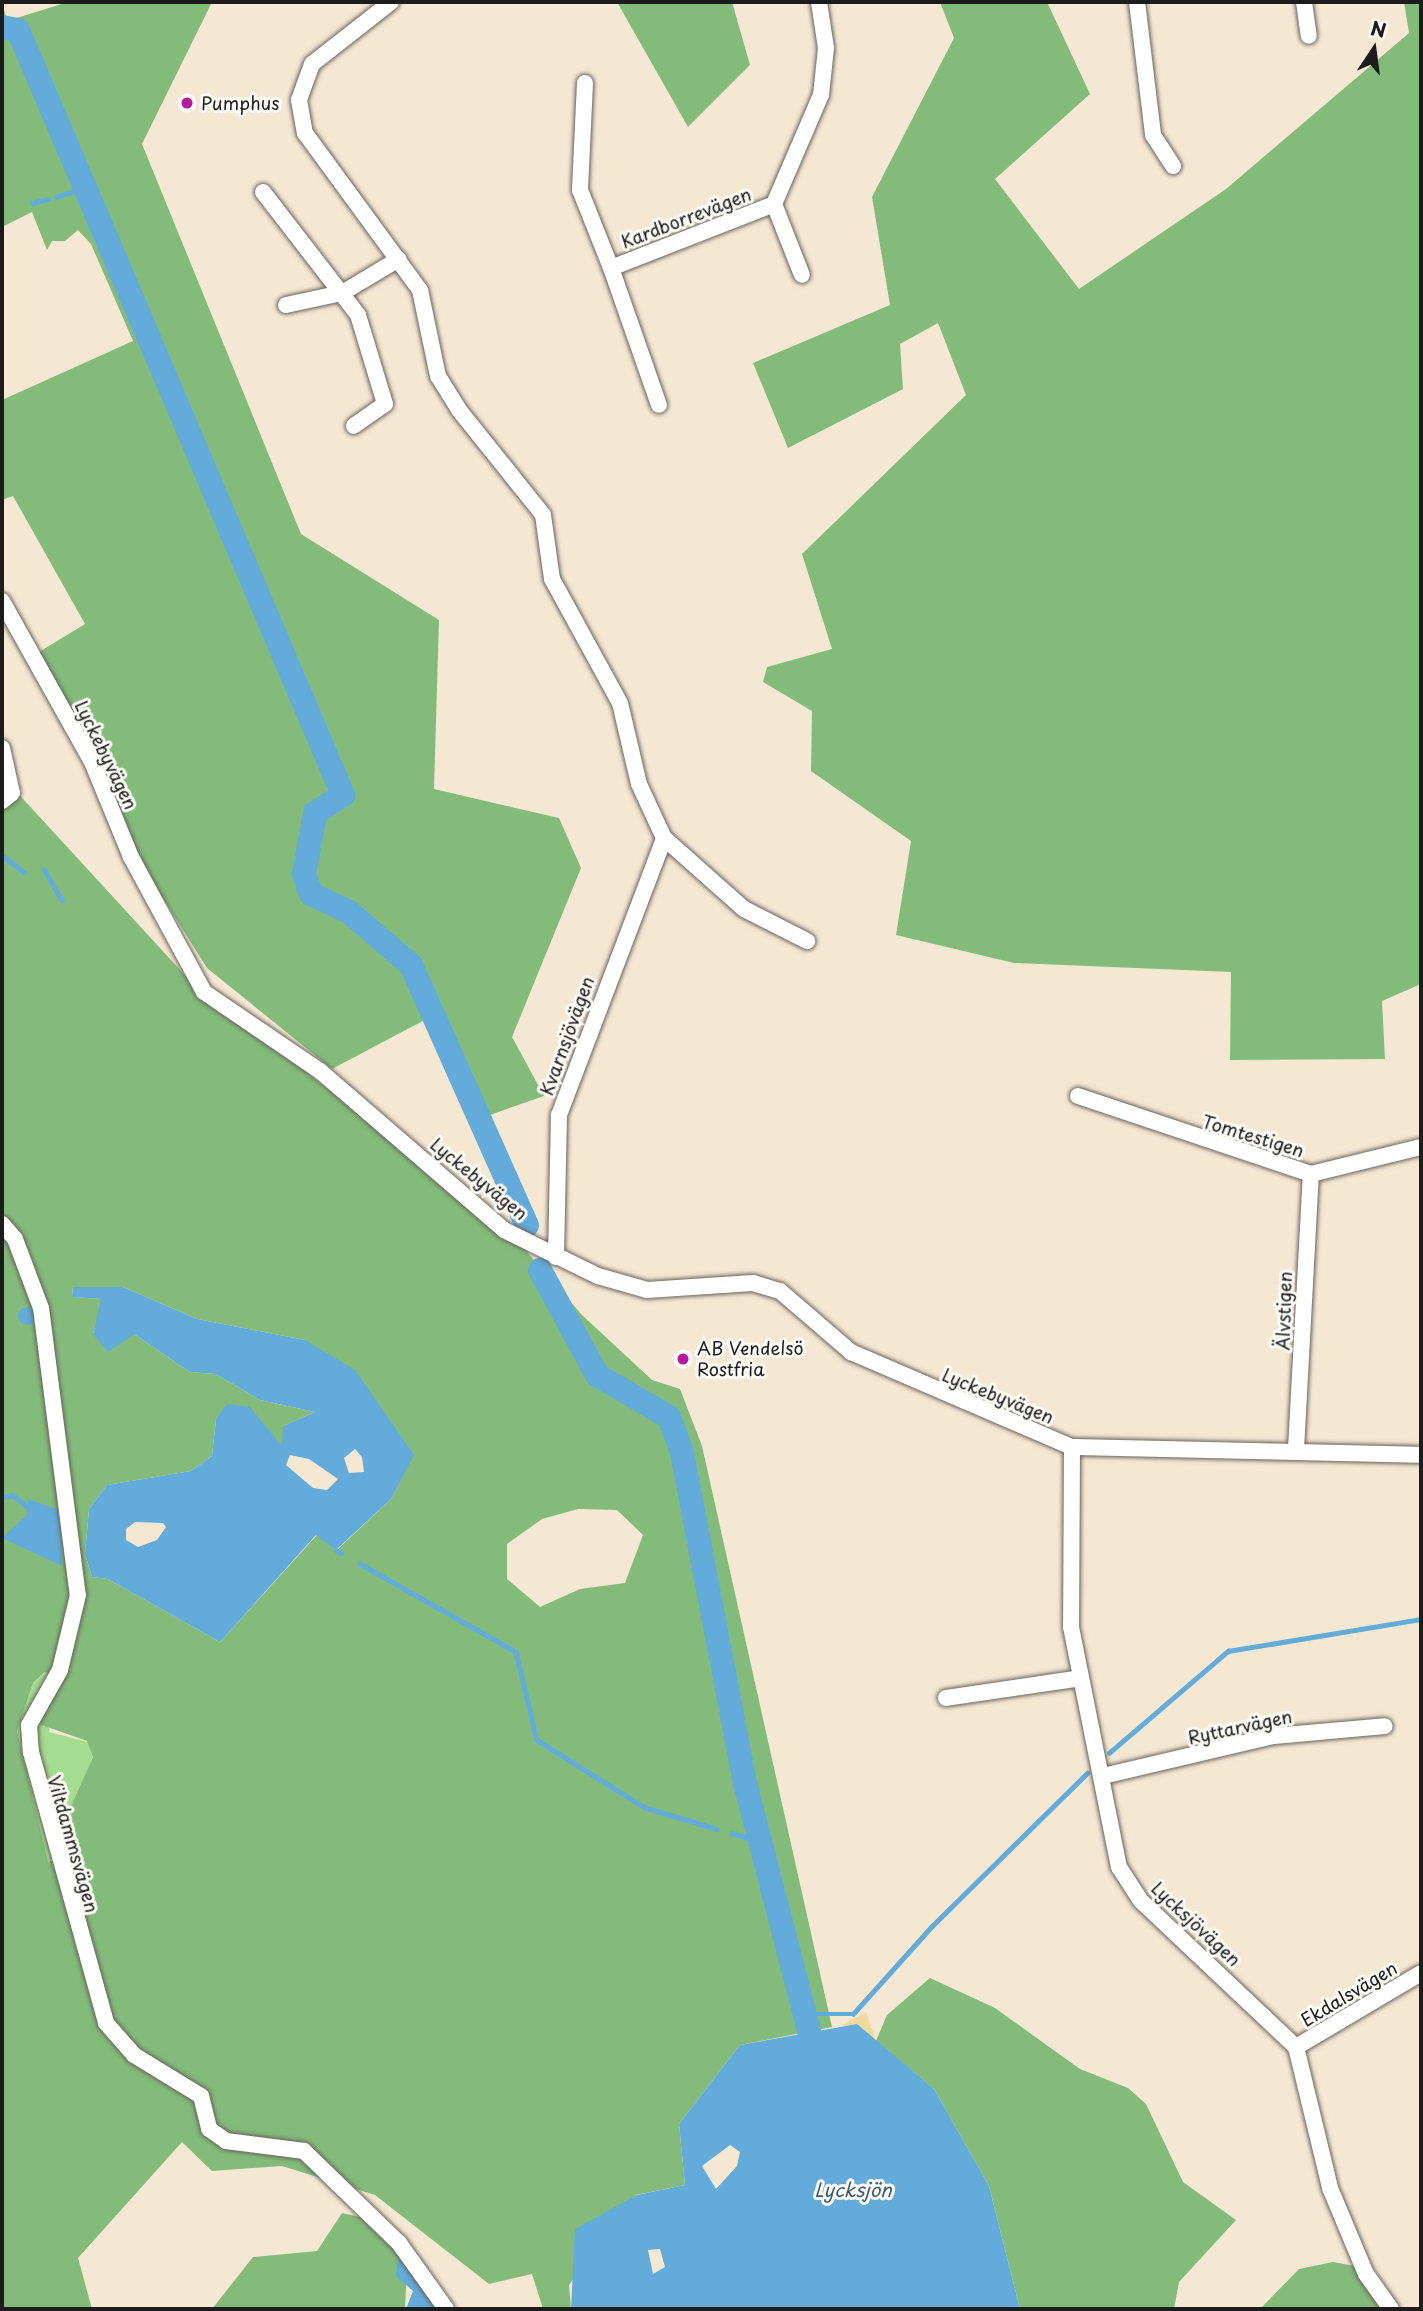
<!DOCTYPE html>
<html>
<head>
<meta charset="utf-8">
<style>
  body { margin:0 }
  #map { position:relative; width:1423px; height:2311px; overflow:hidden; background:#f5e8d3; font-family:"Playpen Sans",sans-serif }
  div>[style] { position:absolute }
  .green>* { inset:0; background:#a4dd8f }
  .forest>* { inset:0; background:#83bc7a }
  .sand>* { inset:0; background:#eeda9e }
  .water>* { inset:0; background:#62abda }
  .round { border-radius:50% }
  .stream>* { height:4.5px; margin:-2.25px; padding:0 2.25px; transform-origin:2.25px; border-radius:2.25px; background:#62abda }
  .river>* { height:24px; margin:-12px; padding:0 12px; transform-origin:12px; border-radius:12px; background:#62abda }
  .roads { filter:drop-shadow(0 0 2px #68635c) drop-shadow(0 0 2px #68635c) }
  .minor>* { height:16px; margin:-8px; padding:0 8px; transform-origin:8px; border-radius:8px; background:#fff }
  .dots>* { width:19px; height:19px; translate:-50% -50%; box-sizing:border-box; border:4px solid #fdfcf7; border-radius:50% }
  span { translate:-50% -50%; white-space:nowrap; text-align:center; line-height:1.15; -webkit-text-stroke:6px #fdfcf7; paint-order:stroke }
  .poi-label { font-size:18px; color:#1c1c1c }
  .left { translate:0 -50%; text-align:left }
  .street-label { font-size:18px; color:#1c1c1c }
  .water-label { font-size:19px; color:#3c5c71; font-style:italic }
  .frame { position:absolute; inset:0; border:4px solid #1c1c1c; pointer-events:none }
  .north { position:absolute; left:1339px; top:14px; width:70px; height:70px; -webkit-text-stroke:5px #fdfcf7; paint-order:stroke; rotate:13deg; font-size:19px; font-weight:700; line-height:28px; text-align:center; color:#1c1c1c }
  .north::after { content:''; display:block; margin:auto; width:24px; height:32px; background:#1c1c1c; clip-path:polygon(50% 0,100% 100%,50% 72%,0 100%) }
</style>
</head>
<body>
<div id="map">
  <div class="green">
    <div style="clip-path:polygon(46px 1672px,62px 1679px,49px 1732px,88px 1742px,93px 1757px,65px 1819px,61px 1857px,47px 1862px,17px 1731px,33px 1683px)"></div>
  </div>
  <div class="forest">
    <div style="clip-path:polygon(2px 2px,7px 21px,68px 2px,212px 2px,142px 144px,301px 534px,439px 620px,434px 789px,559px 818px,581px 868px,512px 1037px,544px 1096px,484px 1117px,434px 1015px,332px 1069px,207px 968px,136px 855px,39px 652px,85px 624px,13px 496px,2px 500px,2px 400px,133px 341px,91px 244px,78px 230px,65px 241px,52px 241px,47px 250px,32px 212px,2px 227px)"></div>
    <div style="clip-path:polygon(617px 2px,732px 2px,750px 65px,688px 127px)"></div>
    <div style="clip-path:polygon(940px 2px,1047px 2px,1090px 94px,995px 179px,1079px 289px,1226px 189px,1409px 33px,1404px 2px,1421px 2px,1421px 984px,1382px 1001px,1385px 1059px,1230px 1060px,1231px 972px,1014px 963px,896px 935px,911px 841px,811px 771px,812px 711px,763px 682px,767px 667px,832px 649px,802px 554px,966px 395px,938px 323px,900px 344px,903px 389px,788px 448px,753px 363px,890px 305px,872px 197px,954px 38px)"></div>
    <div style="clip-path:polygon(evenodd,2px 776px,193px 984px,507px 1229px,582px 1315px,652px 1380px,680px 1389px,702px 1446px,832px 2027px,740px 2045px,679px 2124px,685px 2185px,636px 2195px,569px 2285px,571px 2309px,543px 2309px,532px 2274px,489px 2284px,375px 2195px,282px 2166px,212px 2171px,182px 2142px,78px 2258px,92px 2309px,2px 2309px,2px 776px,73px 1287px,123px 1287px,197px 1319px,305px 1340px,413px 1455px,391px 1499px,337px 1550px,317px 1535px,220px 1642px,108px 1579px,92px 1577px,85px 1554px,89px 1509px,107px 1485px,191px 1471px,212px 1456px,216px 1419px,283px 1447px,283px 1426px,315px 1412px,260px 1400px,216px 1374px,190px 1372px,134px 1334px,93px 1334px,102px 1299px,72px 1297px,73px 1287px,2px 776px,578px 1509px,617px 1510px,643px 1535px,625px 1583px,580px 1589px,540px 1607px,507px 1579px,507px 1544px,542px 1519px,578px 1509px,2px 776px,45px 1672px,61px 1679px,36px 1723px,87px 1741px,93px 1757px,65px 1819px,61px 1857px,48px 1862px,17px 1731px,33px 1683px,45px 1672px)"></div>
    <div style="clip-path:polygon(930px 1978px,995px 2008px,1080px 2069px,1128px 2088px,1146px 2104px,1183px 2182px,1236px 2220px,1179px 2282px,1174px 2309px,1020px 2309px,989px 2186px,934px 2089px,876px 2041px,887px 2015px)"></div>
    <div style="clip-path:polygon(342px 2213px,378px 2221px,407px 2265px,405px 2309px,212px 2309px,253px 2257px,317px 2251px)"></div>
    <div style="clip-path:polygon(1333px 2262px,1360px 2267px,1385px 2309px,1260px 2309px,1299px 2269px)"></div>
  </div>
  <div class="sand">
    <div style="clip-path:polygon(866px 2012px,876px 2041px,842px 2025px)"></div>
  </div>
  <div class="water">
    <div style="clip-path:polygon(evenodd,73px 1287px,123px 1287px,197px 1319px,305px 1340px,355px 1370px,414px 1455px,391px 1499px,336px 1550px,316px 1535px,220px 1642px,108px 1579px,92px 1577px,85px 1554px,89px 1509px,107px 1485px,191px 1471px,212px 1456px,216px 1419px,227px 1404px,250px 1407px,282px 1446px,283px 1426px,315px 1412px,260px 1400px,216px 1374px,190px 1372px,134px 1334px,108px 1352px,93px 1334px,101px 1299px,72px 1297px,73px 1287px,355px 1449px,362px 1457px,364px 1472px,349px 1473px,344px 1458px,355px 1449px,73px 1287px,290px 1455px,309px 1459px,338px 1479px,327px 1490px,313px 1488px,286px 1465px,290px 1455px,73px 1287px,135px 1522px,163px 1523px,166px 1527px,157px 1540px,138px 1547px,126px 1540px,126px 1529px,135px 1522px)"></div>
    <div class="round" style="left:18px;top:1307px;width:18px;height:18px"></div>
    <div style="clip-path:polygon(28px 1499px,63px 1511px,62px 1566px,2px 1538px,27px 1515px)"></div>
    <div style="clip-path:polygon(evenodd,857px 2024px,934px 2089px,989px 2186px,1020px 2309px,571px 2309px,575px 2229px,637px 2195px,685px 2185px,679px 2124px,740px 2045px,857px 2024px,730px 2145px,740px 2152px,737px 2166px,716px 2189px,702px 2166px,730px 2145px,857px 2024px,660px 2249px,665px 2267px,653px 2274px,648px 2250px,660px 2249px)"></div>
    <div style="clip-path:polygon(398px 2256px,409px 2259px,438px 2309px,406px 2309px,413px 2291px,396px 2276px)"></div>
  </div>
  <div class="stream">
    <div style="left:56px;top:197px;width:28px;rotate:-18deg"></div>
    <div style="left:32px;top:203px;width:16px;rotate:-14deg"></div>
    <div style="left:2px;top:855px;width:28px;rotate:38deg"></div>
    <div style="left:44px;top:869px;width:36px;rotate:60deg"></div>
    <div style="left:2px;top:1497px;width:11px;rotate:-10deg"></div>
    <div style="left:13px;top:1495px;width:17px;rotate:40deg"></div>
    <div style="left:336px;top:1550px;width:6px;rotate:31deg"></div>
    <div style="left:359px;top:1563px;width:180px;rotate:29.5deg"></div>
    <div style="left:516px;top:1652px;width:90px;rotate:76.6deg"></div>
    <div style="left:537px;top:1740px;width:126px;rotate:32.1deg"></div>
    <div style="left:644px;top:1807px;width:76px;rotate:16.8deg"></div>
    <div style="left:1109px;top:1753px;width:157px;rotate:-40.6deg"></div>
    <div style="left:1228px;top:1651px;width:196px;rotate:-9.4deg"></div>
    <div style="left:732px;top:1833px;width:28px;rotate:17deg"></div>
    <div style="left:817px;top:2030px;width:16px;rotate:-104deg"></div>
    <div style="left:813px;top:2014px;width:40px"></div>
    <div style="left:853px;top:2014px;width:118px;rotate:-48.1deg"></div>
    <div style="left:932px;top:1926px;width:218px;rotate:-44.6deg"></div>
  </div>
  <div class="river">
    <div style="left:2px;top:27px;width:16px;rotate:11deg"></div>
    <div style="left:18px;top:30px;width:831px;rotate:66.98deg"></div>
    <div style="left:343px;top:795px;width:33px;rotate:147deg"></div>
    <div style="left:315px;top:813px;width:62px;rotate:100.2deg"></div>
    <div style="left:304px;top:874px;width:21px;rotate:71deg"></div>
    <div style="left:311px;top:894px;width:42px;rotate:25.3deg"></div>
    <div style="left:349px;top:912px;width:82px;rotate:40.5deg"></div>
    <div style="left:411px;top:965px;width:285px;rotate:66deg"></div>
    <div style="left:540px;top:1270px;width:119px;rotate:61.5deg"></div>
    <div style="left:597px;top:1375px;width:83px;rotate:30.3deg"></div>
    <div style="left:669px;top:1417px;width:38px;rotate:70deg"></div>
    <div style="left:682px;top:1453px;width:340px;rotate:79.2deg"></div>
    <div style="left:746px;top:1787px;width:252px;rotate:75.5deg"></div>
  </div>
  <div class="roads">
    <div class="minor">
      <div style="left:391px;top:2px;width:100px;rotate:141.9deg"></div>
      <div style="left:312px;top:64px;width:38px;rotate:110deg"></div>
      <div style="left:299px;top:100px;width:34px;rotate:80deg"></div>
      <div style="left:305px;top:133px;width:195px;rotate:53.8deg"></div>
      <div style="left:420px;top:290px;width:88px;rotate:78.2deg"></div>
      <div style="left:438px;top:376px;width:40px;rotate:58deg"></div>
      <div style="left:459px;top:410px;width:134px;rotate:51.3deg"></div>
      <div style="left:543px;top:515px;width:65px;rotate:82deg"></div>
      <div style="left:552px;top:579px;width:141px;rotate:61.3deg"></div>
      <div style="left:620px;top:703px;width:83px;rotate:76.8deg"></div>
      <div style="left:639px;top:784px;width:60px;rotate:65.2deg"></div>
      <div style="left:664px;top:838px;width:107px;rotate:41.6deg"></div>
      <div style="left:744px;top:909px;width:71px;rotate:26.9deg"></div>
      <div style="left:1137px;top:2px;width:134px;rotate:83.1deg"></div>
      <div style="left:1153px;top:135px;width:37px;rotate:57deg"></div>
      <div style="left:1304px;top:2px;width:34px;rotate:82deg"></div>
      <div style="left:585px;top:83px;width:107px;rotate:92.7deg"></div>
      <div style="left:580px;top:190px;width:84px;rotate:68.3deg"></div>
      <div style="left:611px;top:268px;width:175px;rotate:-21.4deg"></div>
      <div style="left:774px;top:204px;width:119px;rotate:-66.7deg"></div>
      <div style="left:821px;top:95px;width:47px;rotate:-83.9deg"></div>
      <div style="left:826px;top:48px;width:47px;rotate:-98.7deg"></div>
      <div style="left:263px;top:192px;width:155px;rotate:52.3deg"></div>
      <div style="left:358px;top:315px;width:93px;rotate:73.1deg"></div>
      <div style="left:385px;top:404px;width:38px;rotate:145deg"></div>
      <div style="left:774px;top:204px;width:76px;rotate:68.5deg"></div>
      <div style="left:611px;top:268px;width:145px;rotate:70.7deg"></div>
      <div style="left:286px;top:305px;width:57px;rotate:-12.1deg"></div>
      <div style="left:342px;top:293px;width:66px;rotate:-30.8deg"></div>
      <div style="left:2px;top:601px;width:184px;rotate:60.8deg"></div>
      <div style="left:92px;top:762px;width:103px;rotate:67.7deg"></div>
      <div style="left:131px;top:857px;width:153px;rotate:61.6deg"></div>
      <div style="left:204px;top:992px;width:140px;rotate:34.3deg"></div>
      <div style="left:320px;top:1071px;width:243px;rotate:40.8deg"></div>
      <div style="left:504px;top:1230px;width:105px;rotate:26.1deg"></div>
      <div style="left:598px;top:1276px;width:51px;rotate:15.9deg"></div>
      <div style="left:647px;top:1290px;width:106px;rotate:-3.8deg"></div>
      <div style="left:753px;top:1283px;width:28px;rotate:17deg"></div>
      <div style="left:780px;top:1291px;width:94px;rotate:40.7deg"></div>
      <div style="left:851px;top:1352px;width:241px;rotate:23.3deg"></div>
      <div style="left:1072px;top:1447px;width:349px;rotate:1.3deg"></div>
      <div style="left:2px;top:748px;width:46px;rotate:77.5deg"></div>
      <div style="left:12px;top:793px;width:13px;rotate:141deg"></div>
      <div style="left:1078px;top:1096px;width:246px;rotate:18.5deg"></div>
      <div style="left:1311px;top:1174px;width:113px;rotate:-13.8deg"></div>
      <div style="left:2px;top:1224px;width:20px;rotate:49deg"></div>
      <div style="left:15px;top:1239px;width:74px;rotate:69.4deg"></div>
      <div style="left:41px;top:1308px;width:289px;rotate:82.7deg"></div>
      <div style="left:78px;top:1595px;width:77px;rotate:103.5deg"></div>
      <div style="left:60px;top:1670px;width:63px;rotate:119.4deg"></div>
      <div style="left:29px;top:1725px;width:27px;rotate:86deg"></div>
      <div style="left:31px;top:1752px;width:281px;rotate:74.5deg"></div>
      <div style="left:106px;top:2023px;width:43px;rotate:48.8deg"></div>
      <div style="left:134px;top:2055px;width:79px;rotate:31.5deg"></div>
      <div style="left:201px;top:2096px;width:34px;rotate:76deg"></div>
      <div style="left:209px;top:2129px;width:21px;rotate:35deg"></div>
      <div style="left:226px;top:2141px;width:79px;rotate:7.3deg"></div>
      <div style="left:304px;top:2151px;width:132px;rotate:44.1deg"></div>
      <div style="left:399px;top:2243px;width:81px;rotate:54.5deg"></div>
      <div style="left:556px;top:1257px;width:142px;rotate:-88.8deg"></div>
      <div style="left:559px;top:1115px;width:296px;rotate:-69.2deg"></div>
      <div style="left:1072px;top:1447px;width:180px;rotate:90.3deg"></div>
      <div style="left:1071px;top:1627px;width:245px;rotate:78.7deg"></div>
      <div style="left:1119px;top:1867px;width:40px;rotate:57.1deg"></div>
      <div style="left:1141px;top:1901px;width:213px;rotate:43.3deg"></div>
      <div style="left:1296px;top:2047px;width:145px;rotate:76.4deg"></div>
      <div style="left:1330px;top:2188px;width:93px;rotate:67.3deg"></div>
      <div style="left:1366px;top:2274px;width:43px;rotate:54.5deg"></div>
      <div style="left:1296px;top:1449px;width:275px;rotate:-86.9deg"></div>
      <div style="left:946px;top:1698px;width:136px;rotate:-8.4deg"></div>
      <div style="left:1103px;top:1776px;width:176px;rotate:-13.2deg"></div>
      <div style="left:1274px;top:1736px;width:111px;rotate:-5.1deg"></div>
      <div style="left:1296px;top:2047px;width:145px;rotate:-30.6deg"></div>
    </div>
  </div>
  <div class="dots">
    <div style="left:187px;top:103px;background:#b5179e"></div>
    <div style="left:683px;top:1359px;background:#b5179e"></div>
  </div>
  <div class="poi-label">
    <span class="left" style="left:201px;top:103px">Pumphus</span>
    <span class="left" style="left:697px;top:1359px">AB Vendelsö<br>Rostfria</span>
  </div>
  <div class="street-label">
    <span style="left:686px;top:218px;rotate:-21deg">Kardborrevägen</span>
    <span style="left:106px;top:755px;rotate:64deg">Lyckebyvägen</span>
    <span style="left:567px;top:1036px;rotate:-70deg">Kvarnsjövägen</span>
    <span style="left:1253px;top:1136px;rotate:17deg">Tomtestigen</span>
    <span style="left:479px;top:1179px;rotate:39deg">Lyckebyvägen</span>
    <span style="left:1284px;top:1311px;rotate:-88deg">Älvstigen</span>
    <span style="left:998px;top:1396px;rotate:22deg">Lyckebyvägen</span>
    <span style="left:1240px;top:1727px;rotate:-12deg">Ryttarvägen</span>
    <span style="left:73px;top:1844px;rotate:74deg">Viltdammsvägen</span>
    <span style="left:1196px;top:1924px;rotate:43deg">Lycksjövägen</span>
    <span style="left:1349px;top:1994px;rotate:-31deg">Ekdalsvägen</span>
  </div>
  <div class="water-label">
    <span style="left:853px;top:2190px">Lycksjön</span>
  </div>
  <div class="frame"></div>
  <div class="north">N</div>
</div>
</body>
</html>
